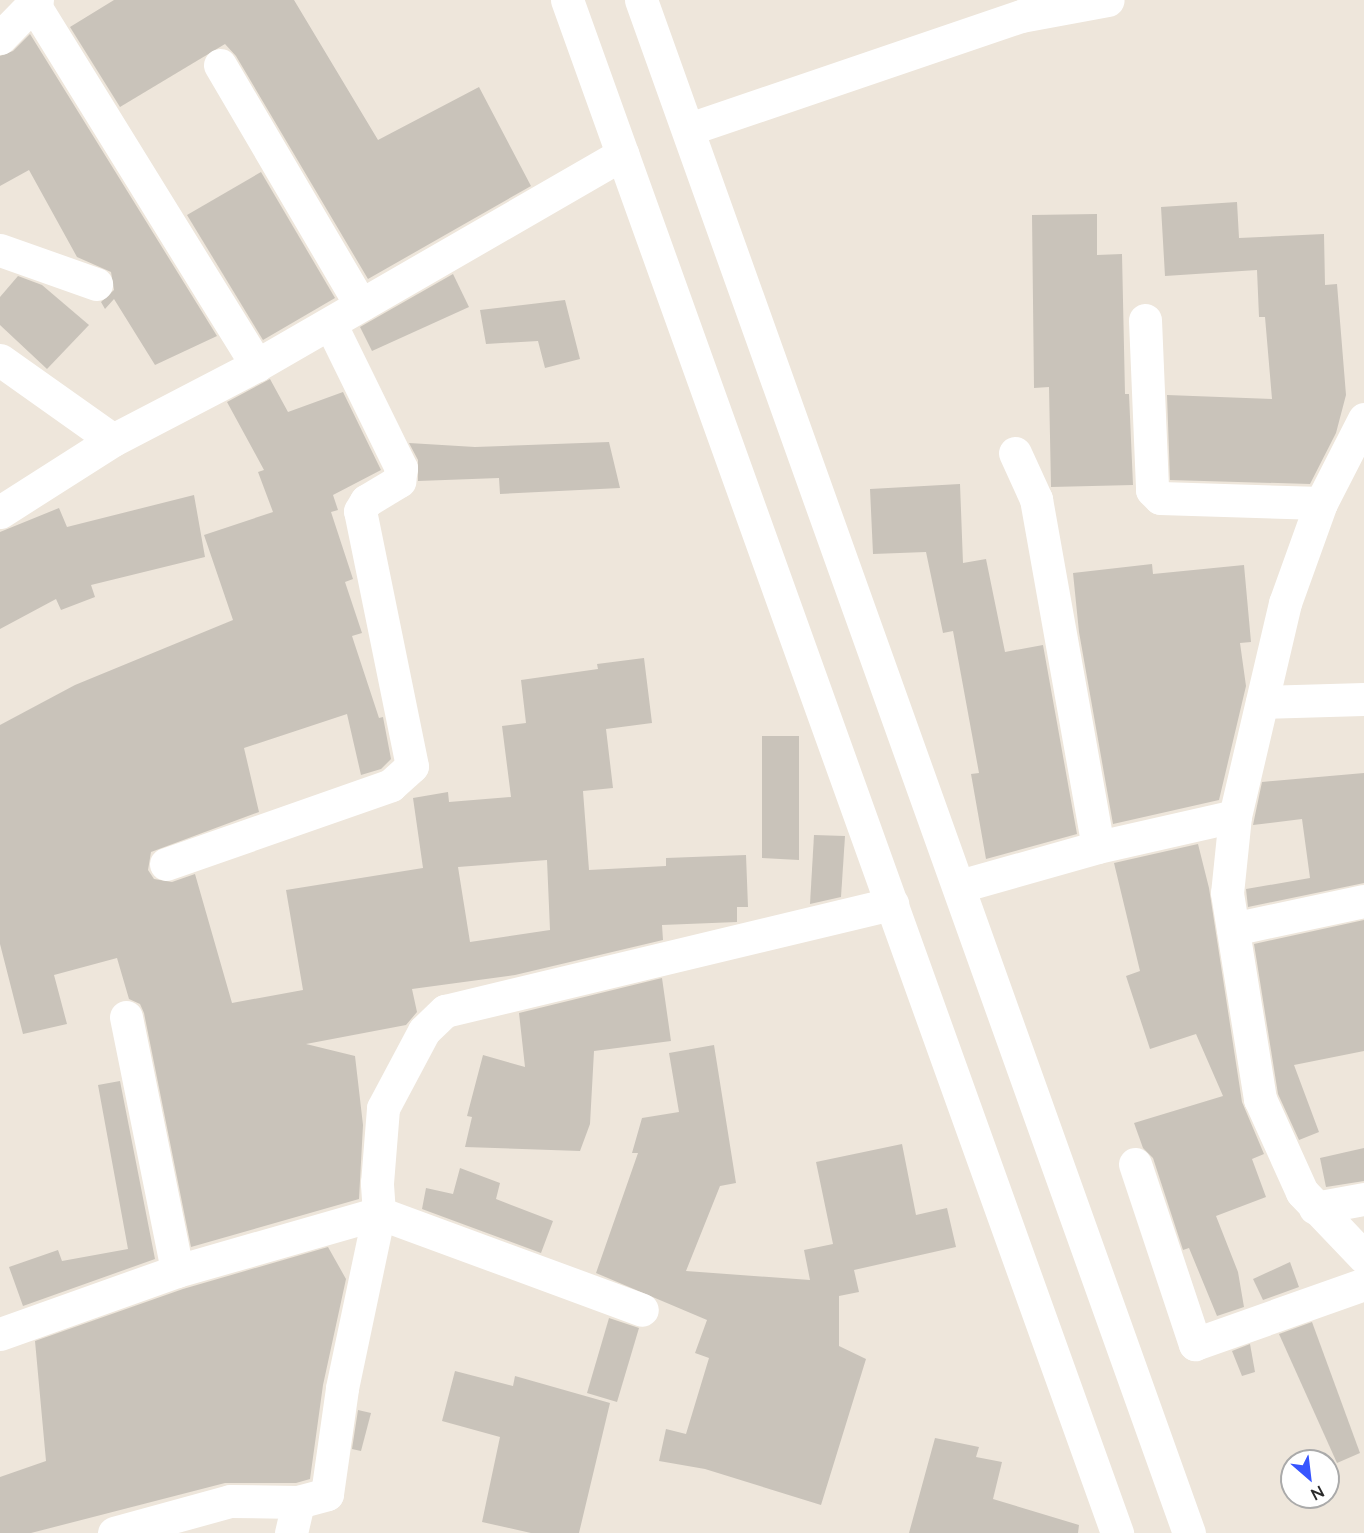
<!DOCTYPE html>
<html>
<head>
<meta charset="utf-8">
<style>
  body { margin:0 }
  #map { position:relative; width:1364px; height:1533px; overflow:hidden; background:#eee6db; font-family:Lato,sans-serif }
  div>[style] { position:absolute }
  .building>* { inset:0; background:#c9c3ba }
  .street>* { height:33px; margin:-16.5px; padding:0 16.5px; transform-origin:16.5px; border-radius:16.5px; background:#fff }
  .secondary>* { height:33px; margin:-16.5px; padding:0 16.5px; transform-origin:16.5px; border-radius:16.5px; background:#fff }
  span { translate:-50% -50%; white-space:nowrap; text-align:center; line-height:1.15; -webkit-text-stroke:6px #fff; paint-order:stroke }
  .north { position:absolute; left:1280px; top:1449px; width:60px; height:60px; box-sizing:border-box; background:#fff; border:2px solid #aaa; border-radius:50%; rotate:152deg; font-size:16px; font-weight:700; line-height:24px; text-align:center; color:#2a2a2a }
  .north::after { content:''; display:block; margin:auto; width:21px; height:27px; background:#3755ff; clip-path:polygon(50% 0,100% 100%,50% 72%,0 100%) }
</style>
</head>
<body>
<div id="map">
  <div class="building">
    <div style="clip-path:polygon(114px 0,294px 0,378px 140px,479px 87px,531px 186px,368px 279px,236px 56px,225px 44px,120px 107px,70px 27px)"></div>
    <div style="clip-path:polygon(30px 34px,217px 336px,155px 365px,114px 299px,105px 309px,101px 302px,114px 290px,111px 272px,77px 257px,29px 170px,0 186px,0 56px,13px 51px)"></div>
    <div style="clip-path:polygon(261px 172px,335px 298px,263px 340px,187px 215px)"></div>
    <div style="clip-path:polygon(1237px 202px,1239px 238px,1324px 234px,1325px 285px,1337px 284px,1346px 395px,1336px 433px,1310px 484px,1170px 480px,1167px 395px,1272px 399px,1265px 317px,1259px 317px,1257px 270px,1165px 276px,1161px 207px)"></div>
    <div style="clip-path:polygon(1097px 214px,1097px 255px,1122px 254px,1125px 394px,1129px 394px,1133px 485px,1051px 487px,1049px 387px,1034px 388px,1032px 215px)"></div>
    <div style="clip-path:polygon(453px 274px,469px 307px,372px 351px,360px 327px)"></div>
    <div style="clip-path:polygon(18px 276px,42px 285px,89px 325px,47px 369px,0 325px,0 297px)"></div>
    <div style="clip-path:polygon(565px 300px,580px 359px,545px 368px,538px 341px,486px 344px,480px 310px)"></div>
    <div style="clip-path:polygon(evenodd,270px 379px,288px 412px,343px 392px,381px 470px,333px 495px,338px 510px,331px 512px,353px 579px,345px 582px,362px 633px,352px 636px,379px 718px,383px 717px,391px 759px,381px 769px,361px 775px,347px 714px,244px 748px,259px 812px,151px 852px,148px 870px,154px 879px,172px 882px,195px 874px,232px 1003px,303px 990px,286px 890px,423px 868px,413px 798px,448px 792px,449px 802px,511px 797px,502px 726px,526px 723px,521px 680px,598px 669px,597px 664px,644px 658px,652px 723px,606px 729px,613px 788px,583px 791px,589px 870px,666px 866px,666px 858px,746px 855px,748px 907px,737px 907px,737px 922px,662px 925px,663px 940px,515px 975px,412px 989px,417px 1012px,406px 1025px,306px 1044px,355px 1056px,363px 1125px,359px 1199px,191px 1247px,144px 1013px,140px 1004px,129px 999px,117px 958px,54px 975px,67px 1024px,23px 1034px,0 944px,0 725px,75px 685px,233px 620px,204px 535px,273px 512px,258px 472px,264px 470px,227px 402px,270px 379px,547px 860px,550px 930px,470px 942px,458px 867px,547px 860px)"></div>
    <div style="clip-path:polygon(609px 442px,620px 488px,500px 494px,499px 478px,418px 481px,418px 460px,409px 443px,475px 447px)"></div>
    <div style="clip-path:polygon(960px 484px,963px 563px,986px 559px,1005px 652px,1043px 645px,1077px 834px,986px 859px,971px 774px,979px 773px,953px 631px,943px 633px,926px 552px,873px 554px,870px 489px)"></div>
    <div style="clip-path:polygon(194px 495px,205px 557px,91px 585px,95px 597px,61px 610px,56px 599px,0 629px,0 532px,59px 508px,67px 527px)"></div>
    <div style="clip-path:polygon(1152px 564px,1153px 574px,1244px 565px,1251px 642px,1240px 643px,1246px 686px,1219px 800px,1113px 824px,1079px 632px,1073px 573px)"></div>
    <div style="clip-path:polygon(762px 736px,799px 736px,799px 860px,762px 858px)"></div>
    <div style="clip-path:polygon(1364px 773px,1364px 883px,1248px 907px,1246px 889px,1310px 878px,1302px 819px,1253px 825px,1262px 782px)"></div>
    <div style="clip-path:polygon(814px 835px,845px 836px,841px 897px,810px 904px)"></div>
    <div style="clip-path:polygon(1198px 844px,1209px 888px,1242px 1102px,1264px 1154px,1252px 1159px,1266px 1197px,1216px 1216px,1238px 1272px,1244px 1307px,1217px 1316px,1189px 1248px,1183px 1250px,1153px 1158px,1143px 1148px,1134px 1123px,1223px 1096px,1196px 1034px,1150px 1049px,1126px 976px,1140px 971px,1114px 863px)"></div>
    <div style="clip-path:polygon(1364px 920px,1364px 1051px,1294px 1065px,1319px 1132px,1299px 1140px,1278px 1094px,1254px 944px)"></div>
    <div style="clip-path:polygon(662px 978px,671px 1041px,594px 1051px,590px 1124px,580px 1151px,465px 1147px,472px 1117px,467px 1116px,483px 1055px,525px 1067px,519px 1013px)"></div>
    <div style="clip-path:polygon(714px 1045px,736px 1183px,720px 1186px,686px 1271px,810px 1280px,804px 1250px,833px 1244px,816px 1162px,902px 1144px,916px 1215px,947px 1208px,956px 1247px,854px 1270px,859px 1292px,839px 1296px,839px 1346px,866px 1359px,821px 1505px,705px 1469px,659px 1461px,666px 1429px,686px 1434px,709px 1358px,695px 1353px,707px 1320px,596px 1273px,638px 1153px,632px 1153px,642px 1118px,679px 1112px,669px 1053px)"></div>
    <div style="clip-path:polygon(120px 1081px,155px 1259px,23px 1306px,9px 1267px,58px 1250px,62px 1261px,128px 1249px,98px 1085px)"></div>
    <div style="clip-path:polygon(1364px 1148px,1364px 1181px,1326px 1187px,1320px 1158px)"></div>
    <div style="clip-path:polygon(460px 1168px,500px 1183px,496px 1199px,553px 1221px,541px 1253px,422px 1209px,426px 1188px,453px 1194px)"></div>
    <div style="clip-path:polygon(328px 1247px,346px 1279px,323px 1385px,310px 1479px,296px 1483px,225px 1483px,31px 1533px,0 1533px,0 1477px,46px 1461px,35px 1341px,183px 1289px)"></div>
    <div style="clip-path:polygon(1290px 1262px,1299px 1287px,1263px 1300px,1253px 1279px)"></div>
    <div style="clip-path:polygon(609px 1318px,639px 1328px,617px 1402px,587px 1393px)"></div>
    <div style="clip-path:polygon(1312px 1322px,1360px 1453px,1337px 1463px,1279px 1334px)"></div>
    <div style="clip-path:polygon(1250px 1344px,1255px 1372px,1242px 1376px,1232px 1351px)"></div>
    <div style="clip-path:polygon(455px 1371px,513px 1386px,515px 1376px,610px 1403px,579px 1533px,531px 1533px,482px 1522px,500px 1437px,442px 1421px)"></div>
    <div style="clip-path:polygon(358px 1410px,371px 1413px,361px 1451px,352px 1449px)"></div>
    <div style="clip-path:polygon(935px 1438px,979px 1447px,976px 1457px,1002px 1462px,993px 1499px,1079px 1525px,1078px 1533px,909px 1533px)"></div>
  </div>
  <div class="street">
    <div style="left:33px;top:3px;width:426px;rotate:58.3deg"></div>
    <div style="left:0;top:38px;width:53px;rotate:-45.8deg"></div>
    <div style="left:220px;top:65px;width:278px;rotate:59.6deg"></div>
    <div style="left:689px;top:129px;width:351px;rotate:-18.8deg"></div>
    <div style="left:1021px;top:16px;width:88px;rotate:-10.4deg"></div>
    <div style="left:0;top:250px;width:102px;rotate:19.5deg"></div>
    <div style="left:1145px;top:320px;width:170px;rotate:87.6deg"></div>
    <div style="left:1152px;top:490px;width:11px;rotate:45deg"></div>
    <div style="left:1160px;top:498px;width:161px;rotate:1.8deg"></div>
    <div style="left:0;top:360px;width:138px;rotate:35.3deg"></div>
    <div style="left:1364px;top:419px;width:94px;rotate:117.1deg"></div>
    <div style="left:1321px;top:503px;width:106px;rotate:109.8deg"></div>
    <div style="left:1285px;top:603px;width:219px;rotate:103.2deg"></div>
    <div style="left:1235px;top:816px;width:77px;rotate:95.9deg"></div>
    <div style="left:1227px;top:893px;width:209px;rotate:80.9deg"></div>
    <div style="left:1260px;top:1099px;width:102px;rotate:65.7deg"></div>
    <div style="left:1302px;top:1192px;width:90px;rotate:46.4deg"></div>
    <div style="left:1015px;top:453px;width:51px;rotate:65.5deg"></div>
    <div style="left:1036px;top:499px;width:353px;rotate:79.9deg"></div>
    <div style="left:0;top:512px;width:134px;rotate:-32.5deg"></div>
    <div style="left:113px;top:440px;width:162px;rotate:-27.5deg"></div>
    <div style="left:257px;top:365px;width:422px;rotate:-30deg"></div>
    <div style="left:1262px;top:702px;width:102px;rotate:-1.7deg"></div>
    <div style="left:166px;top:864px;width:238px;rotate:-19.3deg"></div>
    <div style="left:391px;top:785px;width:28px;rotate:-42deg"></div>
    <div style="left:412px;top:766px;width:260px;rotate:-101.5deg"></div>
    <div style="left:360px;top:511px;width:12px;rotate:-59deg"></div>
    <div style="left:366px;top:501px;width:39px;rotate:-31deg"></div>
    <div style="left:399px;top:481px;width:13px;rotate:-81deg"></div>
    <div style="left:401px;top:468px;width:161px;rotate:-116.1deg"></div>
    <div style="left:960px;top:886px;width:143px;rotate:-15.8deg"></div>
    <div style="left:1098px;top:847px;width:140px;rotate:-12.8deg"></div>
    <div style="left:1233px;top:929px;width:134px;rotate:-12.1deg"></div>
    <div style="left:126px;top:1017px;width:259px;rotate:78.6deg"></div>
    <div style="left:1135px;top:1164px;width:190px;rotate:71.6deg"></div>
    <div style="left:1195px;top:1344px;width:179px;rotate:-19.5deg"></div>
    <div style="left:1315px;top:1208px;width:50px;rotate:-10.4deg"></div>
    <div style="left:0;top:1334px;width:188px;rotate:-19.6deg"></div>
    <div style="left:177px;top:1271px;width:210px;rotate:-16deg"></div>
    <div style="left:379px;top:1213px;width:280px;rotate:20.2deg"></div>
    <div style="left:114px;top:1533px;width:120px;rotate:-15.4deg"></div>
    <div style="left:230px;top:1501px;width:68px;rotate:0.8deg"></div>
    <div style="left:298px;top:1502px;width:30px;rotate:-15deg"></div>
    <div style="left:327px;top:1494px;width:107px;rotate:-81.9deg"></div>
    <div style="left:342px;top:1388px;width:179px;rotate:-78.1deg"></div>
    <div style="left:379px;top:1213px;width:30px;rotate:-94deg"></div>
    <div style="left:377px;top:1183px;width:75px;rotate:-85.4deg"></div>
    <div style="left:383px;top:1108px;width:87px;rotate:-62deg"></div>
    <div style="left:424px;top:1031px;width:29px;rotate:-44deg"></div>
    <div style="left:445px;top:1011px;width:460px;rotate:-13.5deg"></div>
    <div style="left:291px;top:1533px;width:32px;rotate:-77deg"></div>
  </div>
  <div class="secondary">
    <div style="left:567px;top:0;width:1629px;rotate:70.26deg"></div>
    <div style="left:641px;top:0;width:1628px;rotate:70.33deg"></div>
  </div>
  <div class="north">N</div>
</div>
</body>
</html>
